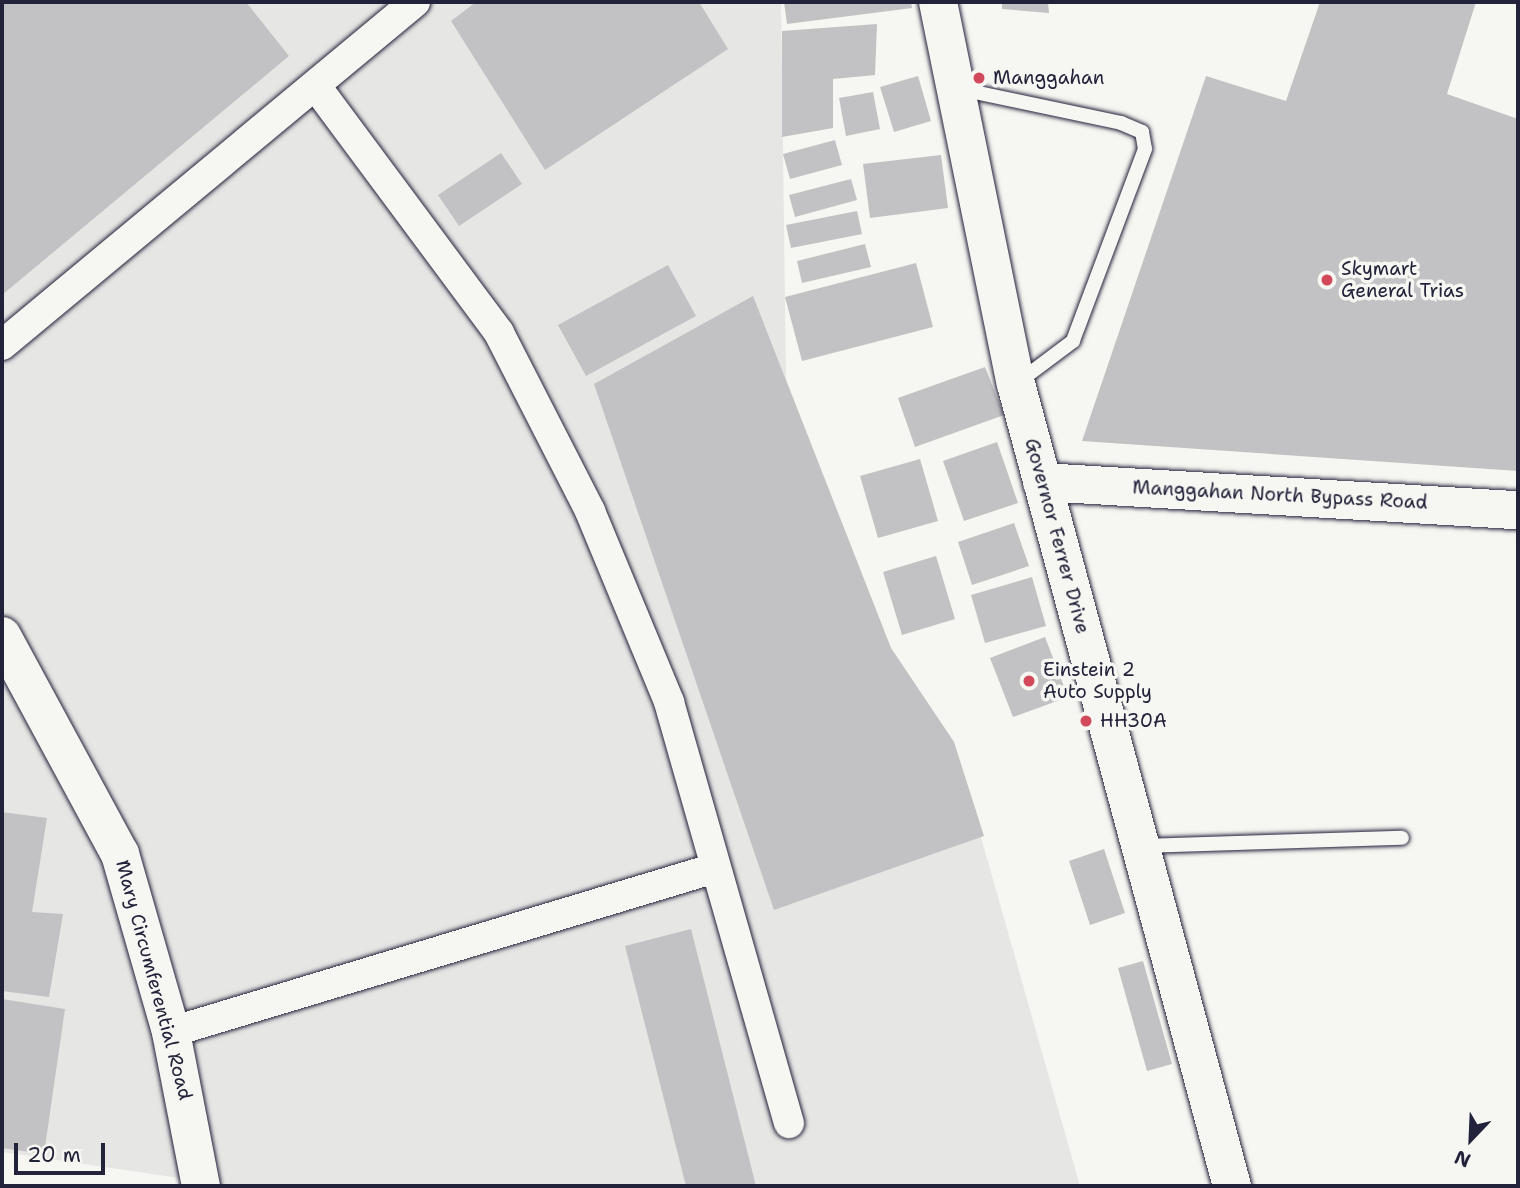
<!DOCTYPE html>
<html>
<head>
<meta charset="utf-8">
<style>
  body { margin:0 }
  #map { position:relative; width:1520px; height:1188px; overflow:hidden; background:#f6f6f2; font-family:"Shantell Sans",sans-serif }
  div>[style] { position:absolute }
  .built>* { inset:0; background:#e6e6e4 }
  .building>* { inset:0; background:#c2c2c4 }
  .roads { filter:drop-shadow(0 0 2px #22223b) drop-shadow(0 0 2px #22223b) }
  .lane>* { height:14px; margin:-7px; padding:0 7px; transform-origin:7px; border-radius:7px; background:#f6f6f2 }
  .street>* { height:30px; margin:-15px; padding:0 15px; transform-origin:15px; border-radius:15px; background:#f6f6f2 }
  .secondary>* { height:38px; margin:-19px; padding:0 19px; transform-origin:19px; border-radius:19px; background:#f6f6f2 }
  .dots>* { width:19px; height:19px; translate:-50% -50%; box-sizing:border-box; border:4px solid #f6f6f2; border-radius:50% }
  span { translate:-50% -50%; white-space:nowrap; text-align:center; line-height:1.15; -webkit-text-stroke:7px #f6f6f2; paint-order:stroke }
  .poi-label { font-size:19px; color:#22223b }
  .left { translate:0 -50%; text-align:left }
  .street-label { font-size:19px; color:#22223b }
  .frame { position:absolute; inset:0; border:4px solid #22223b; pointer-events:none }
  .north { position:absolute; left:1436px; top:1104px; width:70px; height:70px; -webkit-text-stroke:5px #f6f6f2; paint-order:stroke; rotate:203deg; font-size:19px; font-weight:700; line-height:28px; text-align:center; color:#22223b }
  .north::after { content:''; display:block; margin:auto; width:24px; height:32px; background:#22223b; clip-path:polygon(50% 0,100% 100%,50% 72%,0 100%) }
  .scale { position:absolute; left:14px; top:1143px; width:91px; height:32px; box-sizing:border-box; border:4px solid #22223b; border-top:0; padding-left:9px; font-size:21px; line-height:24px; white-space:nowrap; color:#22223b; -webkit-text-stroke:5px #f6f6f2; paint-order:stroke }
</style>
</head>
<body>
<div id="map">
  <div class="built">
    <div style="clip-path:polygon(2px 2px,781px 2px,786px 379px,891px 648px,954px 742px,1080px 1186px,234px 1186px,2px 1152px)"></div>
  </div>
  <div class="building">
    <div style="clip-path:polygon(2px 2px,246px 2px,289px 56px,2px 295px)"></div>
    <div style="clip-path:polygon(476px 2px,699px 2px,728px 49px,545px 170px,451px 21px)"></div>
    <div style="clip-path:polygon(784px 2px,911px 2px,912px 8px,787px 24px)"></div>
    <div style="clip-path:polygon(1002px 2px,1048px 2px,1049px 13px,1002px 9px)"></div>
    <div style="clip-path:polygon(1320px 2px,1476px 2px,1447px 94px,1518px 119px,1518px 471px,1082px 441px,1206px 76px,1286px 101px)"></div>
    <div style="clip-path:polygon(877px 24px,875px 75px,833px 79px,833px 128px,782px 137px,782px 31px)"></div>
    <div style="clip-path:polygon(918px 76px,931px 121px,894px 132px,880px 87px)"></div>
    <div style="clip-path:polygon(873px 92px,880px 129px,846px 136px,839px 98px)"></div>
    <div style="clip-path:polygon(835px 140px,842px 165px,790px 179px,783px 154px)"></div>
    <div style="clip-path:polygon(501px 153px,522px 184px,459px 226px,438px 195px)"></div>
    <div style="clip-path:polygon(941px 155px,948px 208px,870px 218px,863px 164px)"></div>
    <div style="clip-path:polygon(851px 179px,857px 200px,795px 217px,789px 195px)"></div>
    <div style="clip-path:polygon(857px 211px,862px 234px,791px 248px,786px 225px)"></div>
    <div style="clip-path:polygon(865px 244px,871px 267px,802px 283px,797px 261px)"></div>
    <div style="clip-path:polygon(916px 263px,933px 327px,802px 361px,785px 297px)"></div>
    <div style="clip-path:polygon(668px 265px,696px 316px,586px 376px,558px 325px)"></div>
    <div style="clip-path:polygon(753px 296px,891px 648px,954px 742px,984px 836px,774px 910px,594px 384px)"></div>
    <div style="clip-path:polygon(985px 367px,1004px 415px,915px 447px,898px 398px)"></div>
    <div style="clip-path:polygon(997px 442px,1018px 503px,964px 521px,943px 461px)"></div>
    <div style="clip-path:polygon(920px 459px,938px 521px,878px 538px,860px 476px)"></div>
    <div style="clip-path:polygon(1014px 523px,1029px 566px,972px 585px,958px 542px)"></div>
    <div style="clip-path:polygon(936px 556px,955px 619px,902px 635px,883px 572px)"></div>
    <div style="clip-path:polygon(1032px 577px,1046px 626px,985px 643px,971px 595px)"></div>
    <div style="clip-path:polygon(1045px 637px,1068px 697px,1013px 717px,990px 658px)"></div>
    <div style="clip-path:polygon(2px 812px,47px 818px,32px 912px,63px 914px,49px 997px,2px 991px)"></div>
    <div style="clip-path:polygon(1104px 849px,1125px 913px,1090px 925px,1069px 861px)"></div>
    <div style="clip-path:polygon(691px 929px,756px 1186px,686px 1186px,625px 946px)"></div>
    <div style="clip-path:polygon(1143px 961px,1172px 1064px,1147px 1071px,1118px 968px)"></div>
    <div style="clip-path:polygon(2px 999px,65px 1009px,44px 1154px,2px 1148px)"></div>
  </div>
  <div class="roads">
    <div class="lane">
      <div style="left:960px;top:89px;width:165px;rotate:11.9deg"></div>
      <div style="left:1121px;top:123px;width:23px;rotate:23deg"></div>
      <div style="left:1142px;top:132px;width:17px;rotate:80deg"></div>
      <div style="left:1145px;top:149px;width:205px;rotate:110.6deg"></div>
      <div style="left:1073px;top:341px;width:70px;rotate:143.1deg"></div>
      <div style="left:1141px;top:846px;width:261px;rotate:-1.8deg"></div>
    </div>
    <div class="street">
      <div style="left:318px;top:89px;width:304px;rotate:53.4deg"></div>
      <div style="left:499px;top:333px;width:200px;rotate:62.9deg"></div>
      <div style="left:590px;top:511px;width:207px;rotate:67.5deg"></div>
      <div style="left:669px;top:702px;width:438px;rotate:74.1deg"></div>
      <div style="left:2px;top:345px;width:537px;rotate:-39.71deg"></div>
      <div style="left:171px;top:1032px;width:565px;rotate:-16.77deg"></div>
    </div>
    <div class="secondary">
      <div style="left:938px;top:2px;width:390px;rotate:78.5deg"></div>
      <div style="left:1016px;top:384px;width:831px;rotate:74.93deg"></div>
      <div style="left:1042px;top:482px;width:477px;rotate:3.4deg"></div>
      <div style="left:2px;top:636px;width:248px;rotate:61.6deg"></div>
      <div style="left:120px;top:854px;width:185px;rotate:74deg"></div>
      <div style="left:171px;top:1032px;width:157px;rotate:79deg"></div>
    </div>
  </div>
  <div class="dots">
    <div style="left:979px;top:78px;background:#d1495b"></div>
    <div style="left:1327px;top:280px;background:#d1495b"></div>
    <div style="left:1029px;top:681px;background:#d1495b"></div>
    <div style="left:1086px;top:721px;background:#d1495b"></div>
  </div>
  <div class="poi-label">
    <span class="left" style="left:993px;top:78px">Manggahan</span>
    <span class="left" style="left:1341px;top:280px">Skymart<br>General Trias</span>
    <span class="left" style="left:1043px;top:681px">Einstein 2<br>Auto Supply</span>
    <span class="left" style="left:1100px;top:721px">HH30A</span>
  </div>
  <div class="street-label">
    <span style="left:1280px;top:495px;rotate:3deg">Manggahan North Bypass Road</span>
    <span style="left:1057px;top:536px;rotate:75deg">Governor Ferrer Drive</span>
    <span style="left:154px;top:980px;rotate:75deg">Mary Circumferential Road</span>
  </div>
  <div class="frame"></div>
  <div class="north">N</div>
  <div class="scale">20 m</div>
</div>
</body>
</html>
